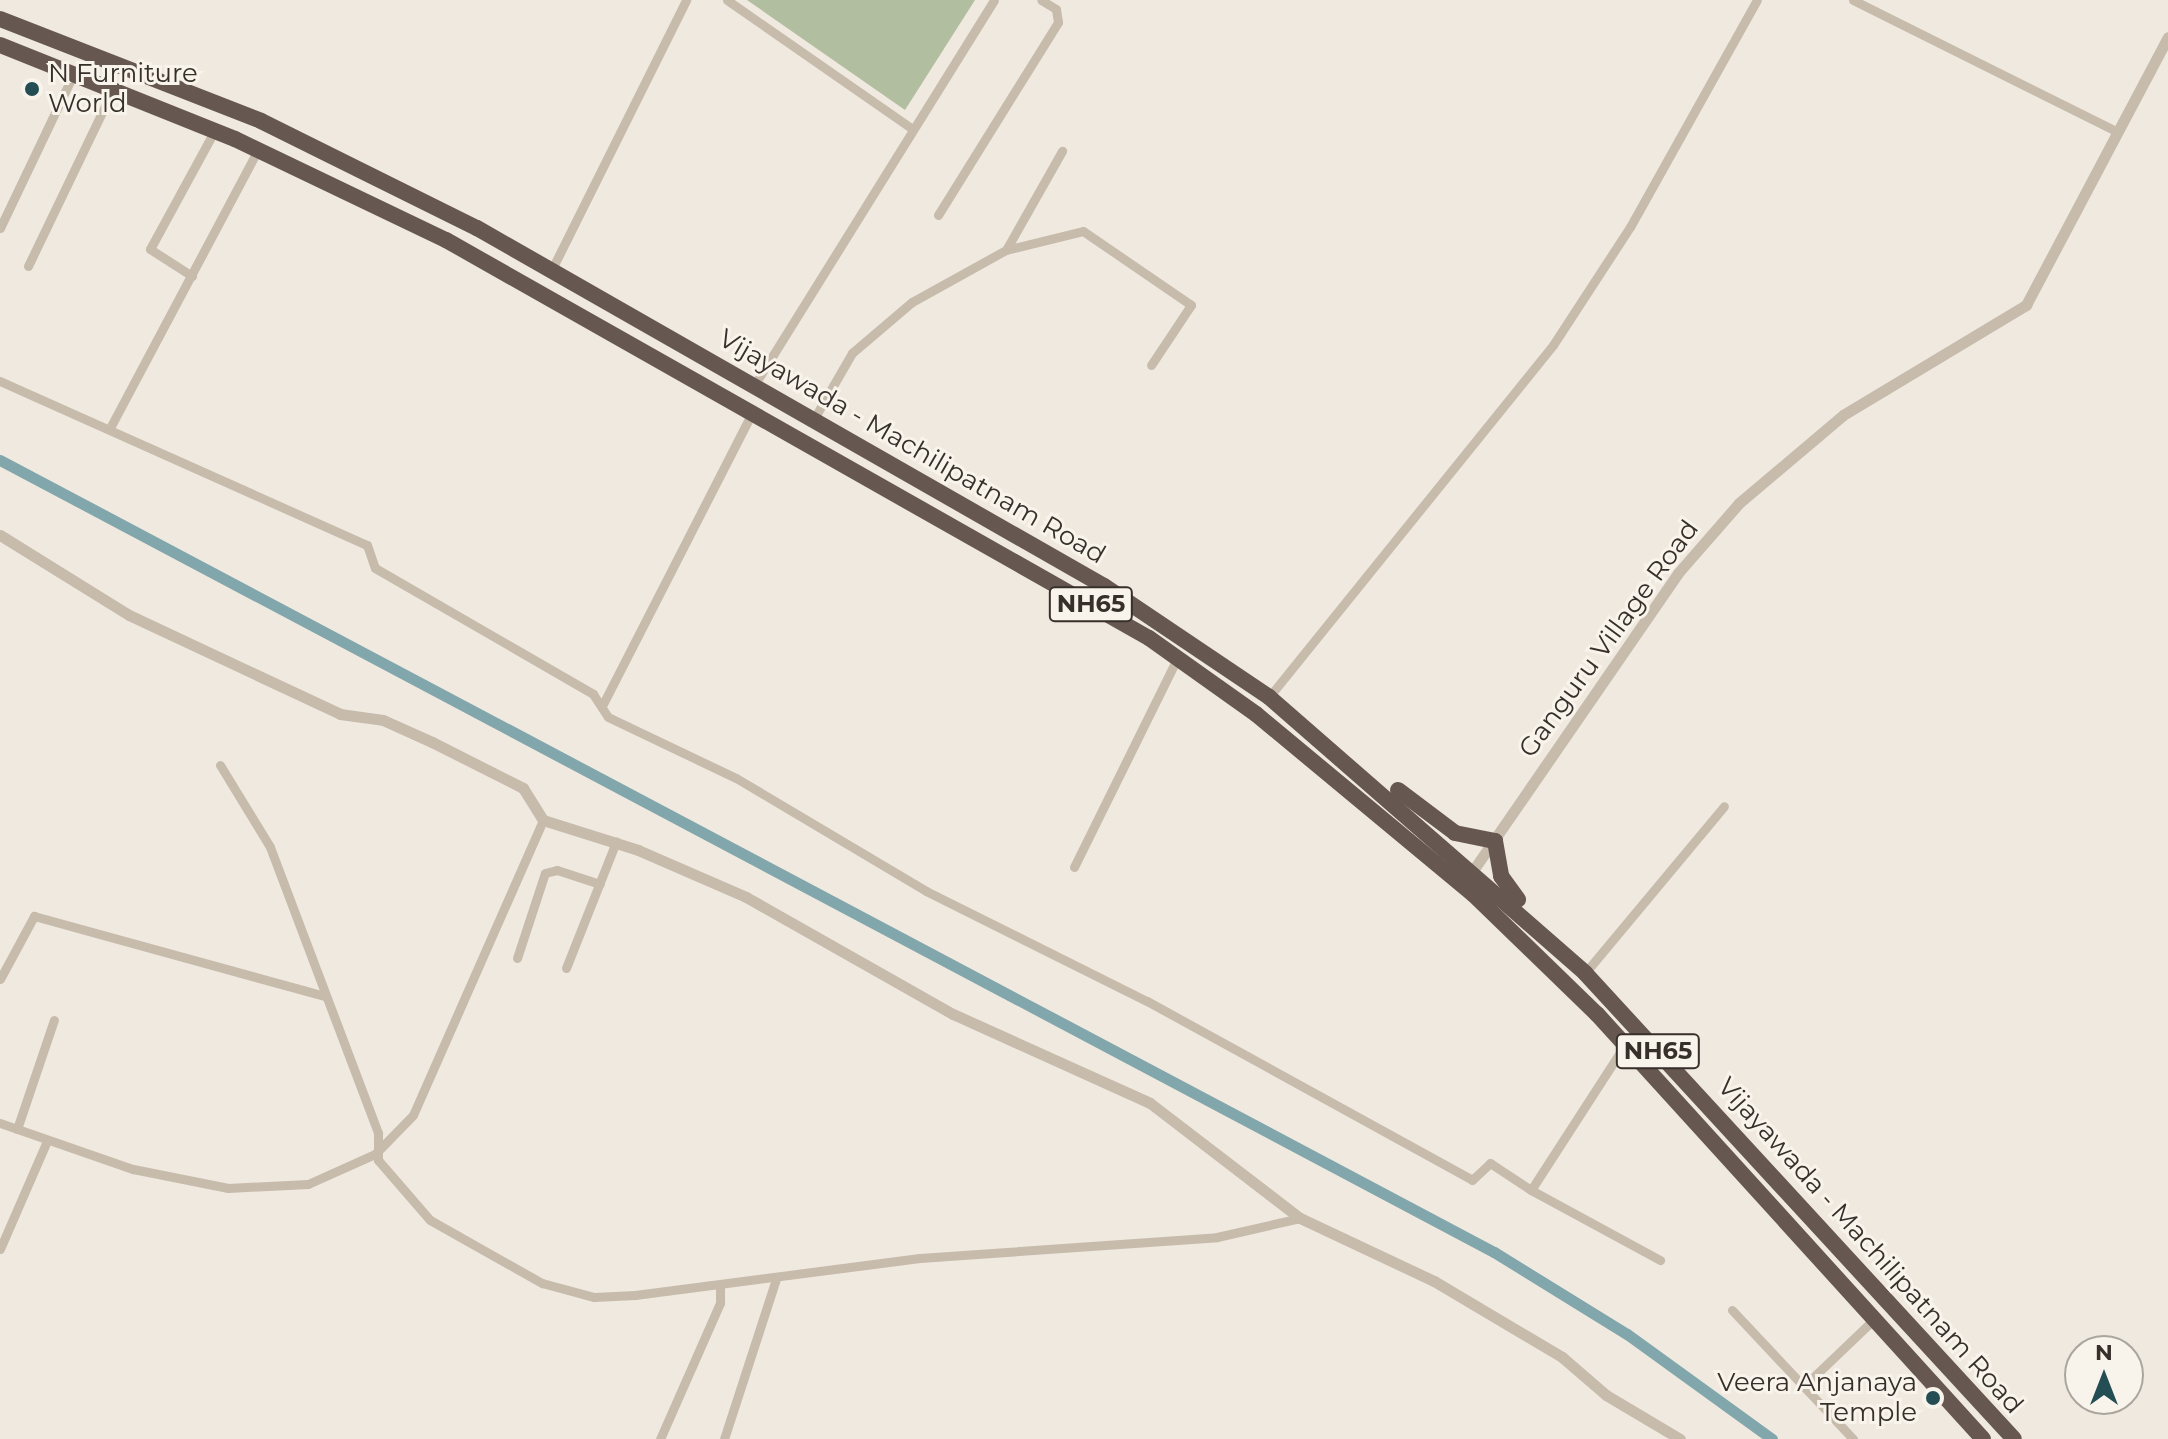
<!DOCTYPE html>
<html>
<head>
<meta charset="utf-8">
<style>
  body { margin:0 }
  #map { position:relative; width:2168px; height:1439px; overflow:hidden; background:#f0e9df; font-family:Montserrat,sans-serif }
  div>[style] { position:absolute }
  .green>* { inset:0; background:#b2bea0 }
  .canal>* { height:11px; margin:-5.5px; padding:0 5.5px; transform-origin:5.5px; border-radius:5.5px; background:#81a6ab }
  .minor>* { height:9px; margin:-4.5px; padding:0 4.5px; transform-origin:4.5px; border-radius:4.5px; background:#c7bbac }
  .tertiary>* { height:11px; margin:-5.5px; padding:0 5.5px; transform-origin:5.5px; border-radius:5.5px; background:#c7bbac }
  .trunk>* { height:16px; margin:-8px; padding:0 8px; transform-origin:8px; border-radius:8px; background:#665850 }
  .dots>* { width:22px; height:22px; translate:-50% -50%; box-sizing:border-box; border:4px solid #f8f3eb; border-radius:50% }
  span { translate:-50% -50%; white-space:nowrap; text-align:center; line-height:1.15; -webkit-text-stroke:6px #f8f3eb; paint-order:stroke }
  .shield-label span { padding:2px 6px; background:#f8f3eb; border:2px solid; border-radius:6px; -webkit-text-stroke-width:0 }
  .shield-label { font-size:24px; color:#362f2a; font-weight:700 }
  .poi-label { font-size:26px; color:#362f2a }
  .left { translate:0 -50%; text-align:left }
  .right { translate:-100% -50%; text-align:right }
  .street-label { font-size:26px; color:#362f2a }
  .north { position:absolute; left:2064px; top:1335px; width:80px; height:80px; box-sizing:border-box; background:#f8f3eb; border:2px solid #aaa59e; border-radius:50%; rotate:0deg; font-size:22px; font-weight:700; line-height:32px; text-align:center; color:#362f2a }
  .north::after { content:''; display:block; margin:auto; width:28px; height:36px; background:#244d54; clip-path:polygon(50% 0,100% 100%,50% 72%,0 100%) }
</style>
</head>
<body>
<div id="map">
  <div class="green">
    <div style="clip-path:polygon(747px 0,975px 0,905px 110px)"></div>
  </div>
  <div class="canal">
    <div style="left:0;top:460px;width:1691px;rotate:27.93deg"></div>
    <div style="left:1494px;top:1252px;width:156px;rotate:31.7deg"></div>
    <div style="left:1627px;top:1334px;width:179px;rotate:35.9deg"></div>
  </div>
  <div class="minor">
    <div style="left:727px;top:0;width:224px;rotate:34.8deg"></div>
    <div style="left:1853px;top:0;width:296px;rotate:26.5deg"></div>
    <div style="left:938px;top:215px;width:227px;rotate:-58.1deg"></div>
    <div style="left:1058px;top:22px;width:13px;rotate:-99deg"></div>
    <div style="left:1056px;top:9px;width:17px;rotate:-149deg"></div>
    <div style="left:0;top:228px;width:172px;rotate:-64.5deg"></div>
    <div style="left:1006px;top:250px;width:114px;rotate:-60.5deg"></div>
    <div style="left:28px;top:266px;width:196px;rotate:-64.3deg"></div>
    <div style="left:552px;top:269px;width:301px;rotate:-63.5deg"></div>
    <div style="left:192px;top:276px;width:50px;rotate:-147.3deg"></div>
    <div style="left:150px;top:249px;width:136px;rotate:-61.4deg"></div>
    <div style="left:0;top:381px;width:402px;rotate:24.1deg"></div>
    <div style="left:367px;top:545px;width:24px;rotate:71deg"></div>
    <div style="left:375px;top:568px;width:252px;rotate:30deg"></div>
    <div style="left:593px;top:694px;width:27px;rotate:57deg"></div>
    <div style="left:608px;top:717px;width:142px;rotate:25.5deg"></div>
    <div style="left:736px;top:778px;width:221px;rotate:30.7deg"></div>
    <div style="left:926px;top:891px;width:247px;rotate:26.5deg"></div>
    <div style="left:1147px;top:1001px;width:371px;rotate:28.8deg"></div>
    <div style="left:1472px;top:1180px;width:25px;rotate:-43deg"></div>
    <div style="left:1490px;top:1163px;width:49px;rotate:33.4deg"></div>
    <div style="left:1531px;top:1190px;width:171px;rotate:-57.1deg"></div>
    <div style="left:755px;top:384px;width:452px;rotate:-58.1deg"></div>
    <div style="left:815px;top:417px;width:74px;rotate:-60deg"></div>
    <div style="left:852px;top:353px;width:79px;rotate:-40.4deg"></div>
    <div style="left:912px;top:302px;width:107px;rotate:-29deg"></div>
    <div style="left:1006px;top:250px;width:79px;rotate:-13.9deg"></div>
    <div style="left:1083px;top:231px;width:131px;rotate:34.4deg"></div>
    <div style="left:1191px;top:305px;width:72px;rotate:123.7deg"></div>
    <div style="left:111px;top:426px;width:314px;rotate:-62deg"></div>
    <div style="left:1269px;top:697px;width:452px;rotate:-51.1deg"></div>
    <div style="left:1553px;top:345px;width:141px;rotate:-56.9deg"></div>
    <div style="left:1630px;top:227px;width:260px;rotate:-60.8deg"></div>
    <div style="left:603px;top:704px;width:327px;rotate:-62.9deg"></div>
    <div style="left:220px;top:765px;width:96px;rotate:58.6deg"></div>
    <div style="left:270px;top:847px;width:306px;rotate:69.3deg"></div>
    <div style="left:378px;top:1133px;width:27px;rotate:90deg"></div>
    <div style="left:378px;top:1160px;width:79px;rotate:49.1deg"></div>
    <div style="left:430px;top:1220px;width:129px;rotate:29.4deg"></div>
    <div style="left:542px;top:1283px;width:54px;rotate:15.1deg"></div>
    <div style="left:594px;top:1297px;width:41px;rotate:-2.8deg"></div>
    <div style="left:635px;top:1295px;width:287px;rotate:-7.4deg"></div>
    <div style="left:920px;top:1258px;width:298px;rotate:-4deg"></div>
    <div style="left:1217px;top:1237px;width:85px;rotate:-12.9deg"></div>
    <div style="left:1074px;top:867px;width:232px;rotate:-63.7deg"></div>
    <div style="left:517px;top:958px;width:89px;rotate:-71.8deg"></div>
    <div style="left:545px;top:873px;width:12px;rotate:-14deg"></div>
    <div style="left:557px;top:870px;width:45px;rotate:18deg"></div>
    <div style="left:566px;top:968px;width:136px;rotate:-68.4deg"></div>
    <div style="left:1585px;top:973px;width:217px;rotate:-50.2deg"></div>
    <div style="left:0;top:979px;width:72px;rotate:-61.6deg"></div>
    <div style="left:34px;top:916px;width:302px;rotate:15.4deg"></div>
    <div style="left:0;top:1123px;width:141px;rotate:19.1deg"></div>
    <div style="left:133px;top:1169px;width:97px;rotate:11.3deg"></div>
    <div style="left:228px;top:1188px;width:80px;rotate:-2.9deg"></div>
    <div style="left:308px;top:1184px;width:73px;rotate:-24.1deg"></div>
    <div style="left:375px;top:1154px;width:54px;rotate:-45.7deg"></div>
    <div style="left:413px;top:1115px;width:322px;rotate:-66.2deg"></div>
    <div style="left:17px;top:1129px;width:115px;rotate:-71.3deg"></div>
    <div style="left:1531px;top:1190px;width:147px;rotate:28.5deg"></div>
    <div style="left:0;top:1249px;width:118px;rotate:-66.5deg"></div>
    <div style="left:1732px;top:1310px;width:177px;rotate:46.8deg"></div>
    <div style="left:1803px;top:1387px;width:97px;rotate:-43.7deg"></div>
    <div style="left:660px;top:1439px;width:149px;rotate:-66.2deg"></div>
    <div style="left:720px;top:1303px;width:17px;rotate:-90deg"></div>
    <div style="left:724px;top:1439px;width:168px;rotate:-72deg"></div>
  </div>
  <div class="tertiary">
    <div style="left:0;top:535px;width:152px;rotate:31.8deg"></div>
    <div style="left:129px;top:615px;width:233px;rotate:25.1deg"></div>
    <div style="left:340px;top:714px;width:43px;rotate:7.9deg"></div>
    <div style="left:383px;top:720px;width:54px;rotate:24.2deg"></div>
    <div style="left:432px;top:742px;width:102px;rotate:26.8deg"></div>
    <div style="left:523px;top:788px;width:38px;rotate:58deg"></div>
    <div style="left:543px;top:820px;width:100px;rotate:17.5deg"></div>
    <div style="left:638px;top:850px;width:118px;rotate:23.5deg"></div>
    <div style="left:746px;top:897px;width:238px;rotate:29.5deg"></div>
    <div style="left:953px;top:1014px;width:216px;rotate:24.3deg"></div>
    <div style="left:1150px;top:1103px;width:189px;rotate:37.5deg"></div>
    <div style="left:1300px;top:1218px;width:148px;rotate:25.2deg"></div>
    <div style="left:1434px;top:1281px;width:149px;rotate:30.7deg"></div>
    <div style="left:1562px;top:1357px;width:58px;rotate:40.8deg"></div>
    <div style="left:1606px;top:1395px;width:86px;rotate:30.7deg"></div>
    <div style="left:1474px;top:869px;width:359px;rotate:-55.4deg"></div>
    <div style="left:1678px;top:573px;width:93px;rotate:-48.9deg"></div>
    <div style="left:1739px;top:503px;width:136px;rotate:-40.2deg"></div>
    <div style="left:1843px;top:415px;width:214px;rotate:-31deg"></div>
    <div style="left:2026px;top:305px;width:303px;rotate:-62.1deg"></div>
  </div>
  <div class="trunk">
    <div style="left:0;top:19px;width:280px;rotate:21.3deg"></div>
    <div style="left:261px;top:121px;width:241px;rotate:26.4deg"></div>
    <div style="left:477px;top:228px;width:722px;rotate:29.73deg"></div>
    <div style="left:1104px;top:586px;width:199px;rotate:33.9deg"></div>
    <div style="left:1269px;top:697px;width:420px;rotate:41.1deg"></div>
    <div style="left:1585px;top:973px;width:633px;rotate:47.37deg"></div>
    <div style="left:0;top:45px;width:253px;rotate:21.8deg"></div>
    <div style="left:235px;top:139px;width:234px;rotate:25.6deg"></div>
    <div style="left:446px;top:240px;width:808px;rotate:29.52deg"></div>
    <div style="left:1149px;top:638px;width:131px;rotate:35.4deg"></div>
    <div style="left:1256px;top:714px;width:282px;rotate:39.7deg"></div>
    <div style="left:1473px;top:894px;width:173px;rotate:44.1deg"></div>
    <div style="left:1597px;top:1014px;width:574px;rotate:47.75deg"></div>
    <div style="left:1398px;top:790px;width:71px;rotate:37deg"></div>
    <div style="left:1455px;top:833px;width:41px;rotate:11.3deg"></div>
    <div style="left:1495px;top:841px;width:36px;rotate:80deg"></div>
    <div style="left:1501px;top:876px;width:29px;rotate:54deg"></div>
  </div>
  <div class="dots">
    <div style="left:32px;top:89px;background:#244d54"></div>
    <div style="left:1933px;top:1398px;background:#244d54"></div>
  </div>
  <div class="shield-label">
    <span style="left:1091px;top:604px">NH65</span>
    <span style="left:1658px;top:1051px">NH65</span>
  </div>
  <div class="poi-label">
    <span class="left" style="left:48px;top:89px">N Furniture<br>World</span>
    <span class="right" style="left:1917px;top:1398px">Veera Anjanaya<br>Temple</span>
  </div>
  <div class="street-label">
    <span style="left:912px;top:447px;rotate:30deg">Vijayawada - Machilipatnam Road</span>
    <span style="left:1609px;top:639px;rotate:-54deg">Ganguru Village Road</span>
    <span style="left:1870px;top:1246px;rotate:48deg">Vijayawada - Machilipatnam Road</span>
  </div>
  <div class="north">N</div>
</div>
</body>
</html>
